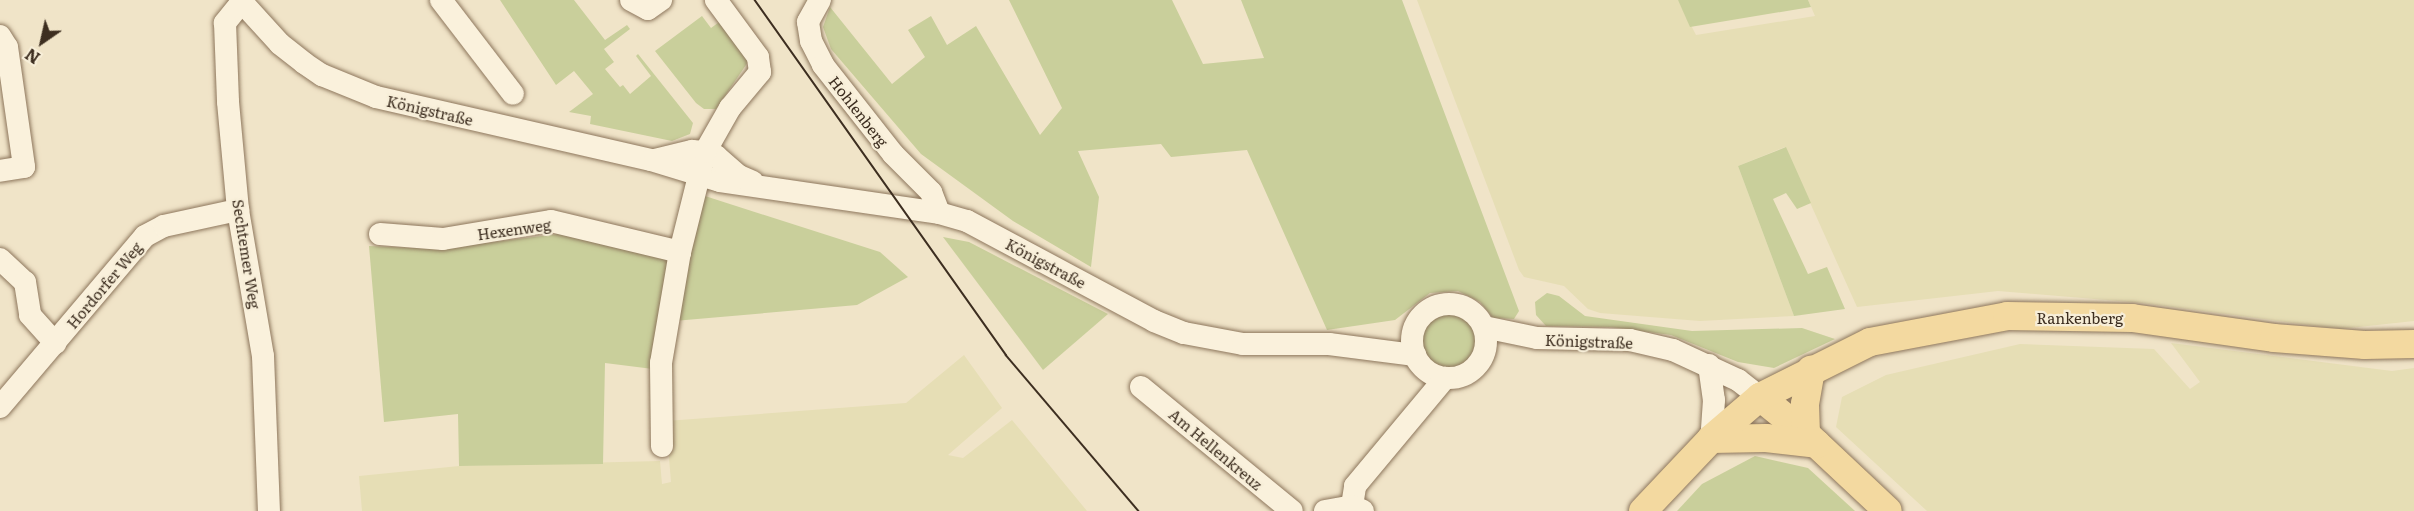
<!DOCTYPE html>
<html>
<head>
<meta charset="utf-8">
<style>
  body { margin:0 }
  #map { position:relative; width:2414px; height:511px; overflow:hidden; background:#f0e4c8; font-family:Literata,serif }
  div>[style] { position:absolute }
  .farmland>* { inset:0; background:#e6deb5 }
  .green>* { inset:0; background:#c9cf9b }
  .round { border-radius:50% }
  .roads { filter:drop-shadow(0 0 2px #8d765c) drop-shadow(0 0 2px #8d765c) }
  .minor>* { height:22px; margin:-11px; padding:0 11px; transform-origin:11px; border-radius:11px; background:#faf1dc }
  .minor>.ring { margin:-11px; padding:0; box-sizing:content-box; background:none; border:22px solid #faf1dc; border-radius:50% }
  .major>* { height:28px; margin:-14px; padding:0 14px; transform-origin:14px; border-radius:14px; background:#f3d9a0 }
  .tram>* { height:1.5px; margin:-0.75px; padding:0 0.75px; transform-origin:0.75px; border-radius:0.75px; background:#3d2e20 }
  span { translate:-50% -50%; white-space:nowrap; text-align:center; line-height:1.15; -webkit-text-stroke:4.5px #f7eed8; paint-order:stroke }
  .street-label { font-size:15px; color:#3d2e20 }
  .north { position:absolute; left:12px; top:12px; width:60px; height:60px; -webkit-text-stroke:4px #f7eed8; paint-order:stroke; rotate:214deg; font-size:16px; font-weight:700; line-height:24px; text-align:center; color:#3d2e20 }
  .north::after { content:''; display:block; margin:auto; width:21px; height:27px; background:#3d2e20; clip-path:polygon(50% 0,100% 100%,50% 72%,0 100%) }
</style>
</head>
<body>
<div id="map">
  <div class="farmland">
    <div style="clip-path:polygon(1417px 0,1678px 0,1696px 35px,1815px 16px,1808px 0,2414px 0,2414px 321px,2340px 329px,2142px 303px,1998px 291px,1857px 307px,1785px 147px,1738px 166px,1794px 316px,1700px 321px,1600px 313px,1588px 309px,1564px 286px,1524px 277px,1519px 270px)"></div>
    <div style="clip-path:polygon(2171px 343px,2392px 371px,2414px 368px,2414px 511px,1927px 511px,1836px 427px,1842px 397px,1886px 375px,2020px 344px,2154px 349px,2190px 389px,2200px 382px)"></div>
    <div style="clip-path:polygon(964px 355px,1002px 408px,948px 455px,963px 458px,1012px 420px,1087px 511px,362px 511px,359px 476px,459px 466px,660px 461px,662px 484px,671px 482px,666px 421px,906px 403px)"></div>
  </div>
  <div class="green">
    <div style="clip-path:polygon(500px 0,574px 0,605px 40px,627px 25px,630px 29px,604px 49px,614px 62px,605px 69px,620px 87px,623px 85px,630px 94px,651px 76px,636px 56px,638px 54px,693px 123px,690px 134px,672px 141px,590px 124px,591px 116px,569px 112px,593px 94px,574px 71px,556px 85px)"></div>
    <div style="clip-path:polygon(1009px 0,1172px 0,1203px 64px,1264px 58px,1241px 0,1402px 0,1519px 311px,1514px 319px,1493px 318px,1480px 302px,1458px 291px,1430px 293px,1395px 320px,1327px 330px,1247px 150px,1171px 157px,1161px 144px,1078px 151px,1099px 197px,1091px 267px,1013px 221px,921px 154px,831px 49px,823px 27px,830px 7px,892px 84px,925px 57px,908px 30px,931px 16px,947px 45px,976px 26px,1040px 135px,1062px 108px)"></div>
    <div style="clip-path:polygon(1678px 0,1808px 0,1811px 7px,1690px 27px)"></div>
    <div style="clip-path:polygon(702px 16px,711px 28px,722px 20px,748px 62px,716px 109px,704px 109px,696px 103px,655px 51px)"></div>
    <div style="clip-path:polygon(1786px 147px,1811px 203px,1797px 209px,1786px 193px,1773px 199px,1808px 274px,1827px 267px,1845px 309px,1794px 316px,1738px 166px)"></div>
    <div style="clip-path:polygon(705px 196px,880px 252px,908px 277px,857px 305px,674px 321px)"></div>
    <div style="clip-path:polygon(558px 234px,670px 259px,653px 369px,605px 363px,603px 464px,459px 466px,458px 414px,384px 422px,369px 246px,437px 249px)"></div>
    <div style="clip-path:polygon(943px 237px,969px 242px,1108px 314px,1043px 370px)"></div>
    <div style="clip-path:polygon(1547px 293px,1559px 296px,1585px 316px,1692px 331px,1802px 328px,1835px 339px,1774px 368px,1738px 362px,1671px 335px,1611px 327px,1546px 326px,1536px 315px,1535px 302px)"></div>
    <div class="round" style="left:1420px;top:313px;width:56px;height:56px"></div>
    <div style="clip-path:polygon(1755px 456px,1808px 468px,1855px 511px,1677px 511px,1702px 484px)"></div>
  </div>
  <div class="roads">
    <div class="minor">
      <div style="left:240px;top:0;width:59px;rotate:47.7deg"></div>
      <div style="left:280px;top:44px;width:31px;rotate:38deg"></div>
      <div style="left:304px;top:63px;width:22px;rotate:34deg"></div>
      <div style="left:322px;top:75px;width:58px;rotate:22.2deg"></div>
      <div style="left:376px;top:97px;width:282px;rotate:12.9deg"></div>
      <div style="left:651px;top:160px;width:72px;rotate:16.9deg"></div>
      <div style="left:720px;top:181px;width:221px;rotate:8.3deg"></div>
      <div style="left:939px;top:213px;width:29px;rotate:16deg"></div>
      <div style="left:967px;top:221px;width:212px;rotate:28.1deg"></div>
      <div style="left:1154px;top:321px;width:32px;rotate:22deg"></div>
      <div style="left:1184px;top:333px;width:60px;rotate:10.6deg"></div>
      <div style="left:1243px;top:344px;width:86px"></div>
      <div style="left:1329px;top:344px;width:87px;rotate:7.3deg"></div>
      <div style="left:441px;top:0;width:118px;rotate:52.5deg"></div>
      <div style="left:631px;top:0;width:19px;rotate:28deg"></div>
      <div style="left:648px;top:9px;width:16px;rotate:-35deg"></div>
      <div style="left:820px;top:0;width:25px;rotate:119deg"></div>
      <div style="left:808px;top:22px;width:19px;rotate:81deg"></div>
      <div style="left:811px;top:41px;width:27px;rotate:63deg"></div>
      <div style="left:823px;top:65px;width:113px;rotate:51.8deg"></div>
      <div style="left:893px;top:154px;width:54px;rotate:45deg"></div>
      <div style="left:931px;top:192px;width:22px;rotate:69deg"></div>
      <div style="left:241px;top:3px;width:26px;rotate:129deg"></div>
      <div style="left:225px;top:23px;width:79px;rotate:87.8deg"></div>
      <div style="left:228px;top:102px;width:108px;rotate:84.7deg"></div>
      <div style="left:238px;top:210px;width:148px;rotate:80.3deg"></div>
      <div style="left:263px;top:356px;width:155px;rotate:87.8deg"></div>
      <div style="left:0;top:36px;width:13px;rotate:58deg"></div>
      <div style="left:7px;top:47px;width:121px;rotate:81.9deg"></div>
      <div style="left:24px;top:167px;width:24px;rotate:171deg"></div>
      <div style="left:655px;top:160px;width:38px;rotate:-14deg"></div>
      <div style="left:692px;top:151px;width:13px;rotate:4deg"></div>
      <div style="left:705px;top:152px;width:12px;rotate:20deg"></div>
      <div style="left:716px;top:156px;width:30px;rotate:41deg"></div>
      <div style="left:739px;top:176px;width:15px;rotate:23deg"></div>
      <div style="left:380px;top:234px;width:63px;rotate:4.5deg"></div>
      <div style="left:443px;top:239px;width:109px;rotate:-9.5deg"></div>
      <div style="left:551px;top:221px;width:133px;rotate:13.5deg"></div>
      <div style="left:0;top:259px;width:34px;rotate:43deg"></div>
      <div style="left:25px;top:282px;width:33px;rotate:81deg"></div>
      <div style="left:30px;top:315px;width:38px;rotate:48deg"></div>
      <div class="ring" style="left:1412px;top:304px;width:52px;height:52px"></div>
      <div style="left:1484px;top:327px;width:54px;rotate:11.7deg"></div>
      <div style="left:1537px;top:338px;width:93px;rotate:1.2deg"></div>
      <div style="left:1630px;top:340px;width:44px;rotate:13.1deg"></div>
      <div style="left:1673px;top:350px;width:72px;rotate:24.8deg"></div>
      <div style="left:1738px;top:380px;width:28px;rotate:38deg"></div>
      <div style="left:1709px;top:365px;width:35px;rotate:82deg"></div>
      <div style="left:1714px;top:400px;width:39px;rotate:94deg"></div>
      <div style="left:1141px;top:387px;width:195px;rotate:39.4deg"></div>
      <div style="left:0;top:407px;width:224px;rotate:-49.7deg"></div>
      <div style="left:145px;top:236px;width:21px;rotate:-28deg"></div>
      <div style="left:164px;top:226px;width:76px;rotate:-12.2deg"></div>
      <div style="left:662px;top:446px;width:83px;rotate:-90.7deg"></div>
      <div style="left:661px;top:363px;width:113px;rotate:-80.3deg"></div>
      <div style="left:680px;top:252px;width:103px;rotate:-76deg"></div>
      <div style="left:705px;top:152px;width:51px;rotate:-60.4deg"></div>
      <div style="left:730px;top:108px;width:47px;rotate:-50.2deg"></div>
      <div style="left:760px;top:72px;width:15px;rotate:-98deg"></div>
      <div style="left:758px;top:57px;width:71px;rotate:-126.4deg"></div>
      <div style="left:1352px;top:506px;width:20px;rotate:-81deg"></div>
      <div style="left:1355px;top:486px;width:141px;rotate:-50.2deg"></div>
      <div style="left:1325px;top:511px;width:27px;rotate:-10deg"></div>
      <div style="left:1352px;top:506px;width:12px;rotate:24deg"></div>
    </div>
    <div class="major">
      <div style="left:1760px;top:397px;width:59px;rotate:38.8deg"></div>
      <div style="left:1806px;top:434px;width:112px;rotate:43.2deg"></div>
      <div style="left:1806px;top:434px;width:30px;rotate:-92deg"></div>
      <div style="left:1805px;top:404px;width:35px;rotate:-80deg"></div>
      <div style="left:1711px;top:439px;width:55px;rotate:-1deg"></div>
      <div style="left:1766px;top:438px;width:51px;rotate:6.7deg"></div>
      <div style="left:1643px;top:511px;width:99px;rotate:-46.6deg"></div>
      <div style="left:1711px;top:439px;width:65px;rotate:-40.6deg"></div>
      <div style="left:1760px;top:397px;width:123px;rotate:-26.6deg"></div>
      <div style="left:1870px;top:342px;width:139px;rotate:-10.7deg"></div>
      <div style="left:2007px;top:316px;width:125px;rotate:0.9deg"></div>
      <div style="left:2132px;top:318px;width:143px;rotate:8deg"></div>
      <div style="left:2274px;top:338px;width:91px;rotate:4.4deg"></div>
      <div style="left:2365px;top:345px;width:49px;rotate:-1.2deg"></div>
    </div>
  </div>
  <div class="tram">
    <div style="left:755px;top:0;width:435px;rotate:54.7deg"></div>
    <div style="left:1006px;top:355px;width:205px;rotate:49.6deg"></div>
  </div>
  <div class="street-label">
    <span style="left:430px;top:110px;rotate:13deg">Königstraße</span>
    <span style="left:859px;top:111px;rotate:52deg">Hohlenberg</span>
    <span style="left:514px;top:229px;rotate:-8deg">Hexenweg</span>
    <span style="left:247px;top:254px;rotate:81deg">Sechtemer Weg</span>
    <span style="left:1046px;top:263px;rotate:28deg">Königstraße</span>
    <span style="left:104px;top:285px;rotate:-50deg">Hordorfer Weg</span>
    <span style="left:2080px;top:318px">Rankenberg</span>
    <span style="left:1589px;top:341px;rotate:2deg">Königstraße</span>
    <span style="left:1216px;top:449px;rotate:40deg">Am Hellenkreuz</span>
  </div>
  <div class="north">N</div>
</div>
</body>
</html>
